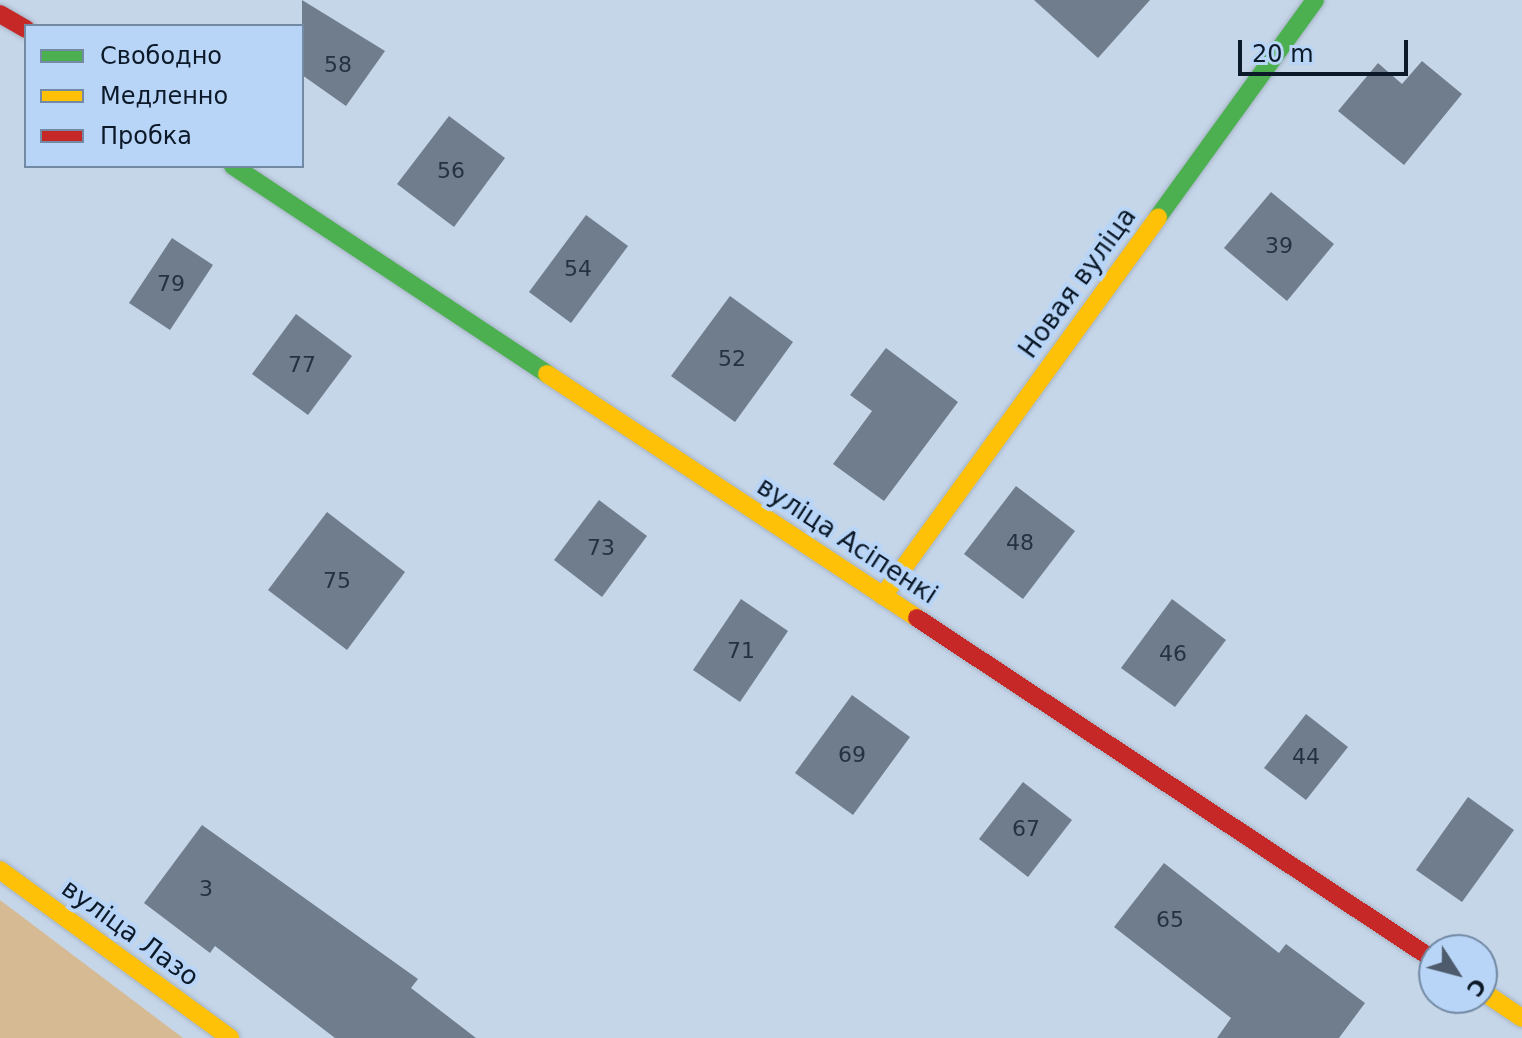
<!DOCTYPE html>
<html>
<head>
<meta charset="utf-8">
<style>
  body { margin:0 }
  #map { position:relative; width:1522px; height:1038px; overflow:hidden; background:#c6d6e9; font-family:"DejaVu Sans",sans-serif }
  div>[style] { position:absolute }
  .green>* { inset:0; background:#d6ba93 }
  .building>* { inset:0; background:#707d8d }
  .roads { filter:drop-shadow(0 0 2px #a5b4c4) drop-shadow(0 0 2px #a5b4c4) }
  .fast>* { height:18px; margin:-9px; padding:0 9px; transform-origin:9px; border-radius:9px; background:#4caf50 }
  .slow>* { height:18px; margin:-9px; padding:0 9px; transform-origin:9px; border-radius:9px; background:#ffc107 }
  .jam>* { height:18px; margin:-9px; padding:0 9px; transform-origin:9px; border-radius:9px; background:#c62828 }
  span { translate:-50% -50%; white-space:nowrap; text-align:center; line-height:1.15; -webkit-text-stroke:8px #b8d5f7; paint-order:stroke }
  .number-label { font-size:22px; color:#253241 }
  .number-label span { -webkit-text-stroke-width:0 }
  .street-label { font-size:26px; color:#0c1928 }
  .legend { position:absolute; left:24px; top:24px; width:280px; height:144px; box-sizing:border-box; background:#b8d5f7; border:2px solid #738aa4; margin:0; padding:10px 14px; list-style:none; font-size:24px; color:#0c1928 }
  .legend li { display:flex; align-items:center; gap:16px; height:40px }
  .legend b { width:40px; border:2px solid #738aa4 }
  .north { position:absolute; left:1418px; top:934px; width:80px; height:80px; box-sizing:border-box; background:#b8d5f7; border:2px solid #738aa4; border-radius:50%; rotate:126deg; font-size:22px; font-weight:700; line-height:32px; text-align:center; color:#0c1928 }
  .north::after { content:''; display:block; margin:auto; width:28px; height:36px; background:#4d5b6c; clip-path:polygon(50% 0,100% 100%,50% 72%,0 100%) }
  .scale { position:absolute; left:1238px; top:40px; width:170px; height:36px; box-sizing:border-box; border:4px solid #0c1928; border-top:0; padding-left:10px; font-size:24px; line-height:28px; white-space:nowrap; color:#0c1928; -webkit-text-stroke:6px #b8d5f7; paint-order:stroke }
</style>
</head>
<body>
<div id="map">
  <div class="green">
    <div style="clip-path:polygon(0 900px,183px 1038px,0 1038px)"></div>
  </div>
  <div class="building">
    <div style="clip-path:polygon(302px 0,385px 51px,346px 106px,302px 75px)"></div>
    <div style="clip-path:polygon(1034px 0,1150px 0,1098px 58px)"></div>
    <div style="clip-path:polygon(1422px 61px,1462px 94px,1404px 165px,1338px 111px,1378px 63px,1402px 84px)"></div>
    <div style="clip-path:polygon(449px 116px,505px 158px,454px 227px,397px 184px)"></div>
    <div style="clip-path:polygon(1271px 192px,1334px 244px,1287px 301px,1224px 248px)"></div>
    <div style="clip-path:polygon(586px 215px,628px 246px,571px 323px,529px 292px)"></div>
    <div style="clip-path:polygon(172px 238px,213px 265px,170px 330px,129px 303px)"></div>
    <div style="clip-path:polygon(730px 296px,793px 342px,735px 422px,671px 376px)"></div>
    <div style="clip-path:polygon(296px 314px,352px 356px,308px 415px,252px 374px)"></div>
    <div style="clip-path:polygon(886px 348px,958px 402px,884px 501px,833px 464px,872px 411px,850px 395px)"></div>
    <div style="clip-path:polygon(1016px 486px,1075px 531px,1023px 599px,964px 554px)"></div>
    <div style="clip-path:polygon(599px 500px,647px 536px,602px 597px,554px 560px)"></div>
    <div style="clip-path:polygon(327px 512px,405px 572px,347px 650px,268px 590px)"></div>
    <div style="clip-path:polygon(741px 599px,788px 631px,740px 702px,693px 670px)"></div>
    <div style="clip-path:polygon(1172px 599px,1226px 640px,1175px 707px,1121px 668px)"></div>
    <div style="clip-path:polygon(852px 695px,910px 737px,853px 815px,795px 773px)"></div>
    <div style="clip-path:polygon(1306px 714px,1348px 747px,1306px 800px,1264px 768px)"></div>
    <div style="clip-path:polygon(1023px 782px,1072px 820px,1028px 877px,979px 839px)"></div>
    <div style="clip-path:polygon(1468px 797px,1514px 830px,1462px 902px,1416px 870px)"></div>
    <div style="clip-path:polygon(202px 825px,418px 979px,411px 988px,476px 1038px,335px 1038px,215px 946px,210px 953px,144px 903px)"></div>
    <div style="clip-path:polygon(1164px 863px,1279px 953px,1286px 944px,1365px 1003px,1339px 1038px,1217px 1038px,1231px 1018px,1114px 927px)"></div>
  </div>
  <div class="roads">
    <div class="fast">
      <div style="left:233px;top:166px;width:377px;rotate:33.5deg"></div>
      <div style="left:1158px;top:217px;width:268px;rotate:-54.1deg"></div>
    </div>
    <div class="slow">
      <div style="left:547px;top:374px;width:443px;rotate:33.4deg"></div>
      <div style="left:883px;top:596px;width:468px;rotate:-54deg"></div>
      <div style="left:0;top:870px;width:285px;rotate:36.1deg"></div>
      <div style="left:1482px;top:991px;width:48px;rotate:34deg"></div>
    </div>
    <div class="jam">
      <div style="left:0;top:14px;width:30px;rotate:30deg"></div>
      <div style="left:917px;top:618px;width:620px;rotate:33.48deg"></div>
    </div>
  </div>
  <div class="number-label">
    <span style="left:338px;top:65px">58</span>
    <span style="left:451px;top:171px">56</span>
    <span style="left:1279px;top:246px">39</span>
    <span style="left:578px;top:269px">54</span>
    <span style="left:171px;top:284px">79</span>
    <span style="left:732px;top:359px">52</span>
    <span style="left:302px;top:365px">77</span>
    <span style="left:1020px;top:543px">48</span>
    <span style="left:601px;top:548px">73</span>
    <span style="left:337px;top:581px">75</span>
    <span style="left:741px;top:651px">71</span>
    <span style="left:1173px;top:654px">46</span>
    <span style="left:852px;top:755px">69</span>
    <span style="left:1306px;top:757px">44</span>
    <span style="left:1026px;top:829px">67</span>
    <span style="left:206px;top:889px">3</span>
    <span style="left:1170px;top:920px">65</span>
  </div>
  <div class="street-label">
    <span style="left:1078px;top:283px;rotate:-54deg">Новая вуліца</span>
    <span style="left:847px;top:541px;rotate:33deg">вуліца Асіпенкі</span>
    <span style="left:130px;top:933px;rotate:36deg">вуліца Лазо</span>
  </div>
  <ul class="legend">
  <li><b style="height:10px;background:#4caf50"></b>Свободно</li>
  <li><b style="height:10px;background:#ffc107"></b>Медленно</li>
  <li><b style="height:10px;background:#c62828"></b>Пробка</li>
  </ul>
  <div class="north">С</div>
  <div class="scale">20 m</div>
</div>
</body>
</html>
